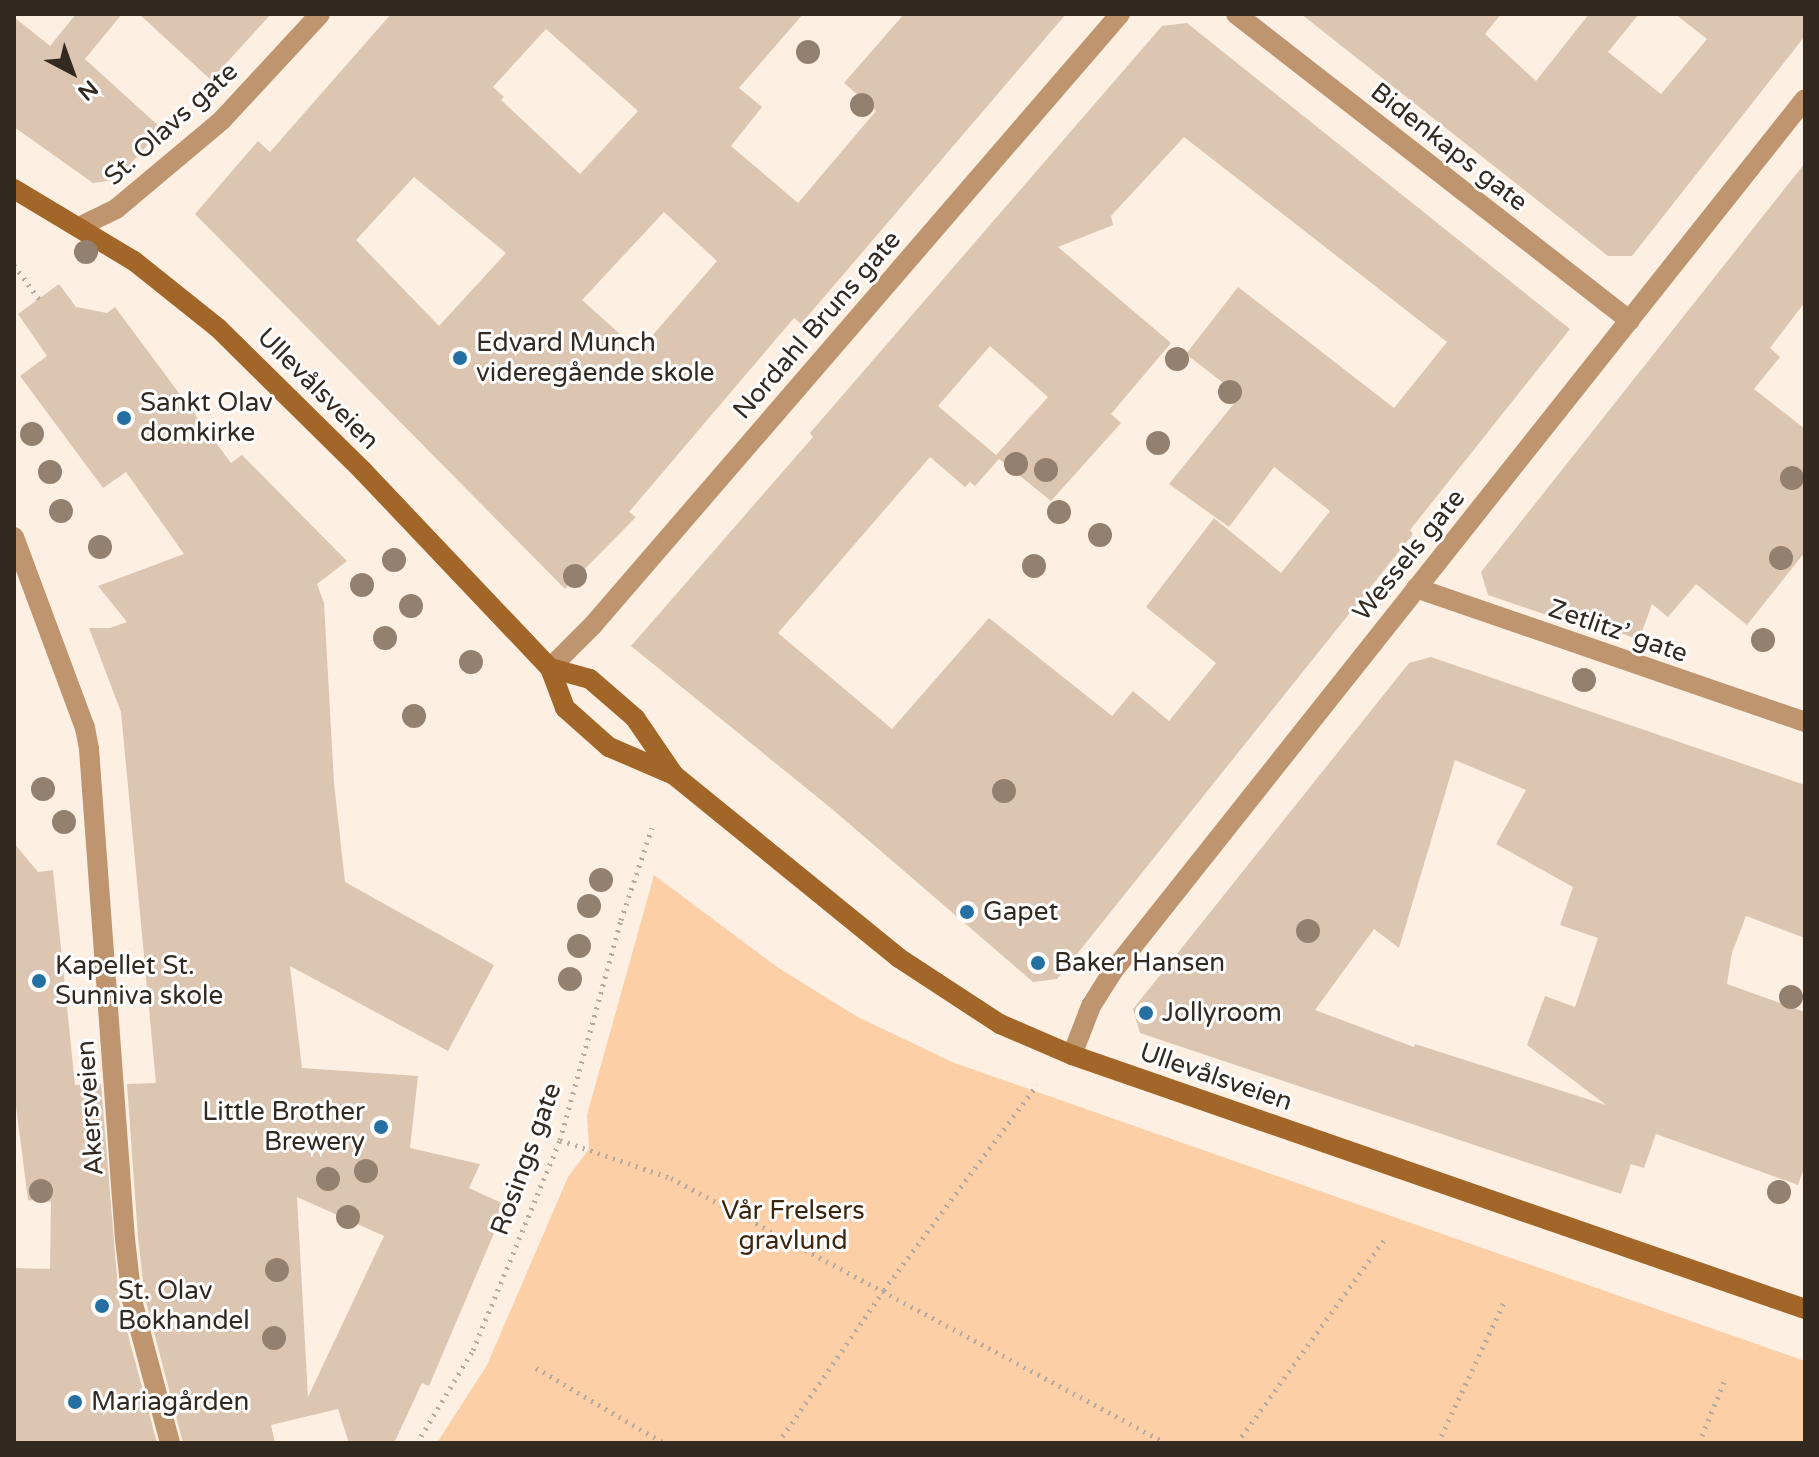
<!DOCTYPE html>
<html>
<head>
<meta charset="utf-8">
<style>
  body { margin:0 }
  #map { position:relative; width:1819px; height:1457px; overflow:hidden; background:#feefe3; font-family:"Varela Round",sans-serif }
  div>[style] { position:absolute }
  .green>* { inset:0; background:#fccfa7 }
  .building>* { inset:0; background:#ddc6b1 }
  .path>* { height:5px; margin-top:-2.5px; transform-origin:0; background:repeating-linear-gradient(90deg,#b7aaa0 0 2px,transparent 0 8px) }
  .minor>* { height:20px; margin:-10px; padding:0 10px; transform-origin:10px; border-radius:10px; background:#be956f }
  .secondary>* { height:20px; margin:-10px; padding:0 10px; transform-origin:10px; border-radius:10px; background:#a16628 }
  .trees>* { width:24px; height:24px; margin:-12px; border-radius:50%; background:#94806e }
  .dots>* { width:22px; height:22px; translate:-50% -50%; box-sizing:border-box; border:4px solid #fff; border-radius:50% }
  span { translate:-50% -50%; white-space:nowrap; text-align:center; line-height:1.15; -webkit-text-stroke:6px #fff; paint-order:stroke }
  .street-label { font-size:26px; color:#322921 }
  .poi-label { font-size:26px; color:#322921 }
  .left { translate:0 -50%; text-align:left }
  .right { translate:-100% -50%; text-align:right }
  .park-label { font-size:26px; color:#3e260e }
  .frame { position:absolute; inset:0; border:16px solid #322921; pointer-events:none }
  .north { position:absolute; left:32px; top:32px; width:80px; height:80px; -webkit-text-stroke:6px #fff; paint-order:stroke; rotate:139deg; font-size:22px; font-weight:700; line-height:32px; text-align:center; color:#322921 }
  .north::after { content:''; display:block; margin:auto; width:28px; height:36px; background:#322921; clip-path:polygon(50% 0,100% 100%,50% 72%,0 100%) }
</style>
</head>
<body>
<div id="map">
  <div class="green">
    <div style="clip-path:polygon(654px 875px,777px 967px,856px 1016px,952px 1062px,1805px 1361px,1805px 1443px,437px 1443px,487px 1365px,568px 1177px,589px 1149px,587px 1115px)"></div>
  </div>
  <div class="building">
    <div style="clip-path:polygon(76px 14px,122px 14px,85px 59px,162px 129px,116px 180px,93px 183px,14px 127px,14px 17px,50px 46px)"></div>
    <div style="clip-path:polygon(139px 14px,271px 14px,211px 80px)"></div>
    <div style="clip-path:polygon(evenodd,391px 14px,803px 14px,739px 88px,762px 107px,731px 146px,798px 203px,876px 111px,844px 83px,904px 14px,1066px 14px,801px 324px,794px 318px,629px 512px,636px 517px,565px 589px,195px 214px,258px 141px,270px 152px,391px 14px,546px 29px,638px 111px,580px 174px,501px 100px,504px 97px,493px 87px,546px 29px,391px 14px,414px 177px,506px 253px,439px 326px,356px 240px,414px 177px,391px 14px,664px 212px,717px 261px,639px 351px,582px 300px,664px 212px)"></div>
    <div style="clip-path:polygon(1301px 14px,1501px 14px,1485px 34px,1536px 81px,1589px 14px,1639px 14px,1608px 52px,1661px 94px,1707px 39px,1675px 14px,1805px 14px,1805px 36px,1632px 256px,1608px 256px)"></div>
    <div style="clip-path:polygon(evenodd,1187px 23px,1570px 329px,1410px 530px,1413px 534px,1057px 979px,1033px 982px,832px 809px,631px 646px,813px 437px,810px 433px,1162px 26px,1187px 23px,1184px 137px,1447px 342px,1394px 408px,1238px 287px,1186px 354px,1240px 396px,1169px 484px,1229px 527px,1274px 467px,1330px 511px,1281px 573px,1214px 518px,1146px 607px,1216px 663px,1169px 721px,1133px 691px,1112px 716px,989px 618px,892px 729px,778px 633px,930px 457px,965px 487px,970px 482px,975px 486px,999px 459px,1051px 501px,1121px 423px,1111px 414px,1171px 343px,1058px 247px,1113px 225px,1111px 216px,1184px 137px,1187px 23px,990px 346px,1048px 397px,996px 455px,938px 406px,990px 346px)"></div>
    <div style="clip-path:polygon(1805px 163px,1805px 302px,1770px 348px,1780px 357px,1754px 389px,1805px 429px,1805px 552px,1747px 625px,1696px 584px,1668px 617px,1652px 604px,1639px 640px,1573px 615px,1570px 623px,1488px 595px,1481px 572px)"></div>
    <div style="clip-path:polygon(evenodd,59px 284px,76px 307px,107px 313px,115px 307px,231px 463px,242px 455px,347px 561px,317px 584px,324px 603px,334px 783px,345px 882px,494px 965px,448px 1051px,290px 966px,302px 1068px,418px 1076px,410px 1148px,480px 1164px,469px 1188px,506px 1205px,429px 1386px,422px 1383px,394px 1443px,349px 1443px,338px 1409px,271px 1425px,275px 1443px,183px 1443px,145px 1298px,138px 1238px,127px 1084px,156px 1083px,121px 712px,89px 628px,110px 628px,127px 622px,98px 586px,184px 554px,126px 472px,103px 488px,20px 376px,47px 356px,18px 314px,59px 284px,297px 1197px,384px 1236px,308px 1397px,297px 1197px)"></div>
    <div style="clip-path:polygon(evenodd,1431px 657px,1805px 785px,1805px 938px,1746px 916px,1732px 953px,1727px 984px,1805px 1012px,1805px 1165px,1798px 1185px,1656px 1134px,1644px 1168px,1631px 1164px,1621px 1194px,1140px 1033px,1133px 1009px,1409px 663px,1431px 657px,1455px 760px,1526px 790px,1496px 844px,1573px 887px,1560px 925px,1598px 938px,1575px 1007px,1545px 996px,1527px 1045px,1606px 1105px,1415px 1044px,1414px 1047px,1315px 1010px,1374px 929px,1399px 948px,1455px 760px)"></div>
    <div style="clip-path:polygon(14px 843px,38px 872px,53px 870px,75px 1085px,101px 1084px,119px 1301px,157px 1443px,14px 1443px,14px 1268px,50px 1269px,51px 1202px,28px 1200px,14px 1091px)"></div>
  </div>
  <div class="path">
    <div style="left:14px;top:265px;width:42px;rotate:53.7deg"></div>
    <div style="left:560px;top:1140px;width:117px;rotate:18.9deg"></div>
    <div style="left:671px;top:1178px;width:561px;rotate:28.16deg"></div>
    <div style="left:536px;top:1368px;width:148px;rotate:30.4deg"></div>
    <div style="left:417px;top:1443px;width:109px;rotate:-58.9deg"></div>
    <div style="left:473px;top:1350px;width:227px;rotate:-67.5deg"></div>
    <div style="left:560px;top:1140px;width:228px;rotate:-74.5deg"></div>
    <div style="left:621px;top:920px;width:97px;rotate:-71.4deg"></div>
    <div style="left:778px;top:1443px;width:186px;rotate:-55.3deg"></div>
    <div style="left:884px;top:1290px;width:256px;rotate:-53.3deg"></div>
    <div style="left:1237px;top:1443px;width:251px;rotate:-54.1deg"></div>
    <div style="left:1438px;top:1443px;width:160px;rotate:-64.9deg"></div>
    <div style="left:1699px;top:1443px;width:71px;rotate:-67.8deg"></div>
  </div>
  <div class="minor">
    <div style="left:1236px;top:14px;width:499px;rotate:37.9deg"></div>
    <div style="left:81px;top:226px;width:39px;rotate:-26deg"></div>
    <div style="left:116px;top:209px;width:138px;rotate:-40deg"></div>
    <div style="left:222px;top:120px;width:144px;rotate:-47.2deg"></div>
    <div style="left:14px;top:537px;width:204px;rotate:69.6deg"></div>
    <div style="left:85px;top:728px;width:21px;rotate:79deg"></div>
    <div style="left:89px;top:749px;width:491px;rotate:85.8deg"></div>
    <div style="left:125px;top:1239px;width:61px;rotate:83.5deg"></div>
    <div style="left:132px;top:1300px;width:148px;rotate:75.1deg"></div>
    <div style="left:1416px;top:588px;width:411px;rotate:19deg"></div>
    <div style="left:550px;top:668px;width:61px;rotate:-45deg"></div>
    <div style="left:593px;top:625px;width:807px;rotate:-49.22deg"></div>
    <div style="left:1072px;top:1055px;width:53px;rotate:-68.8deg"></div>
    <div style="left:1091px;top:1006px;width:41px;rotate:-57.8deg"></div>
    <div style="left:1113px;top:971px;width:1113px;rotate:-51.57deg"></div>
  </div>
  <div class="secondary">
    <div style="left:14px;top:189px;width:140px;rotate:31deg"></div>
    <div style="left:134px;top:261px;width:107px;rotate:38.6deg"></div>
    <div style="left:218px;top:328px;width:204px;rotate:44.6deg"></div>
    <div style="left:363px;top:471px;width:272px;rotate:46.5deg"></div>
    <div style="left:550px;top:668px;width:43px;rotate:69.4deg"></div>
    <div style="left:565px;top:708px;width:59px;rotate:41.6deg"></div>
    <div style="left:609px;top:747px;width:71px;rotate:23.3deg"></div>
    <div style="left:550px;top:668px;width:41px;rotate:15.4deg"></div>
    <div style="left:590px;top:679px;width:60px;rotate:40.9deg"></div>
    <div style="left:635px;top:718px;width:69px;rotate:55.6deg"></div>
    <div style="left:674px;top:775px;width:290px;rotate:39.1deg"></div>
    <div style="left:899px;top:958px;width:121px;rotate:33.2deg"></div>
    <div style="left:1000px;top:1024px;width:78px;rotate:23.3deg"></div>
    <div style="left:1072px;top:1055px;width:776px;rotate:19.11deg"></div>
  </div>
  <div class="trees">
    <div style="left:808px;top:52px"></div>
    <div style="left:862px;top:105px"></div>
    <div style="left:86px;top:252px"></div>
    <div style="left:1177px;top:359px"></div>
    <div style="left:1230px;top:392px"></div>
    <div style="left:32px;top:434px"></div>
    <div style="left:1158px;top:443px"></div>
    <div style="left:1016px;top:464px"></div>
    <div style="left:1046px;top:470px"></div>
    <div style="left:50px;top:472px"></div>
    <div style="left:1792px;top:478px"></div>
    <div style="left:61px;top:511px"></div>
    <div style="left:1059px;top:512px"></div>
    <div style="left:1100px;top:535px"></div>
    <div style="left:100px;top:547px"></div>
    <div style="left:1781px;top:558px"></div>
    <div style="left:394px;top:560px"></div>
    <div style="left:1034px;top:566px"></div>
    <div style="left:575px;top:576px"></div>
    <div style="left:362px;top:585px"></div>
    <div style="left:411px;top:606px"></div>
    <div style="left:385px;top:638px"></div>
    <div style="left:1763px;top:640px"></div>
    <div style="left:471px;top:662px"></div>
    <div style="left:1584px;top:680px"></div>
    <div style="left:414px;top:716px"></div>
    <div style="left:43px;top:789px"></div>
    <div style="left:1004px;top:791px"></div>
    <div style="left:64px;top:822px"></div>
    <div style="left:601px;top:880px"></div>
    <div style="left:589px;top:906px"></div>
    <div style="left:1308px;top:931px"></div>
    <div style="left:579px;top:946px"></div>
    <div style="left:570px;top:979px"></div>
    <div style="left:1791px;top:997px"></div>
    <div style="left:366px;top:1171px"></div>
    <div style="left:328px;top:1179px"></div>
    <div style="left:41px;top:1191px"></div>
    <div style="left:1779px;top:1192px"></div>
    <div style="left:348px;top:1217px"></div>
    <div style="left:277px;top:1270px"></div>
    <div style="left:274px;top:1338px"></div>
  </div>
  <div class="dots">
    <div style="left:460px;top:358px;background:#256fa3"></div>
    <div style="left:124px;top:418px;background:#256fa3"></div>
    <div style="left:967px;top:912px;background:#256fa3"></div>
    <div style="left:1038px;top:963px;background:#256fa3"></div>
    <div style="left:39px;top:981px;background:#256fa3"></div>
    <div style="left:1146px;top:1013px;background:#256fa3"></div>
    <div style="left:381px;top:1127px;background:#256fa3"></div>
    <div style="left:102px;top:1306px;background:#256fa3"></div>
    <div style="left:75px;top:1402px;background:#256fa3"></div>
  </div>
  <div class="street-label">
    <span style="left:171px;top:124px;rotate:-42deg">St. Olavs gate</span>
    <span style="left:1449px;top:147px;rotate:38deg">Bidenkaps gate</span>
    <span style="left:817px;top:325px;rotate:-49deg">Nordahl Bruns gate</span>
    <span style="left:318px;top:389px;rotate:45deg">Ullevålsveien</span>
    <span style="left:1409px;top:555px;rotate:-51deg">Wessels gate</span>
    <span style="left:1618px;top:631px;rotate:19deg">Zetlitz’ gate</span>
    <span style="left:1216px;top:1077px;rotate:19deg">Ullevålsveien</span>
    <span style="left:90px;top:1108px;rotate:-94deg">Akersveien</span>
    <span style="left:526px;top:1159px;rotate:-70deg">Rosings gate</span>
  </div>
  <div class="poi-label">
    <span class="left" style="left:476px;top:358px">Edvard Munch<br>videregående skole</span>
    <span class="left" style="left:140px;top:418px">Sankt Olav<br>domkirke</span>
    <span class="left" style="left:983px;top:912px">Gapet</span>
    <span class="left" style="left:1054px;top:963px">Baker Hansen</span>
    <span class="left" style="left:55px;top:981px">Kapellet St.<br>Sunniva skole</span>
    <span class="left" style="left:1162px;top:1013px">Jollyroom</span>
    <span class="right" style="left:365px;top:1127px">Little Brother<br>Brewery</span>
    <span class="left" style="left:118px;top:1306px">St. Olav<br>Bokhandel</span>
    <span class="left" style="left:91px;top:1402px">Mariagården</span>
  </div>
  <div class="park-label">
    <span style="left:793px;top:1226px">Vår Frelsers<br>gravlund</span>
  </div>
  <div class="frame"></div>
  <div class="north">N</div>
</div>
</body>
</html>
